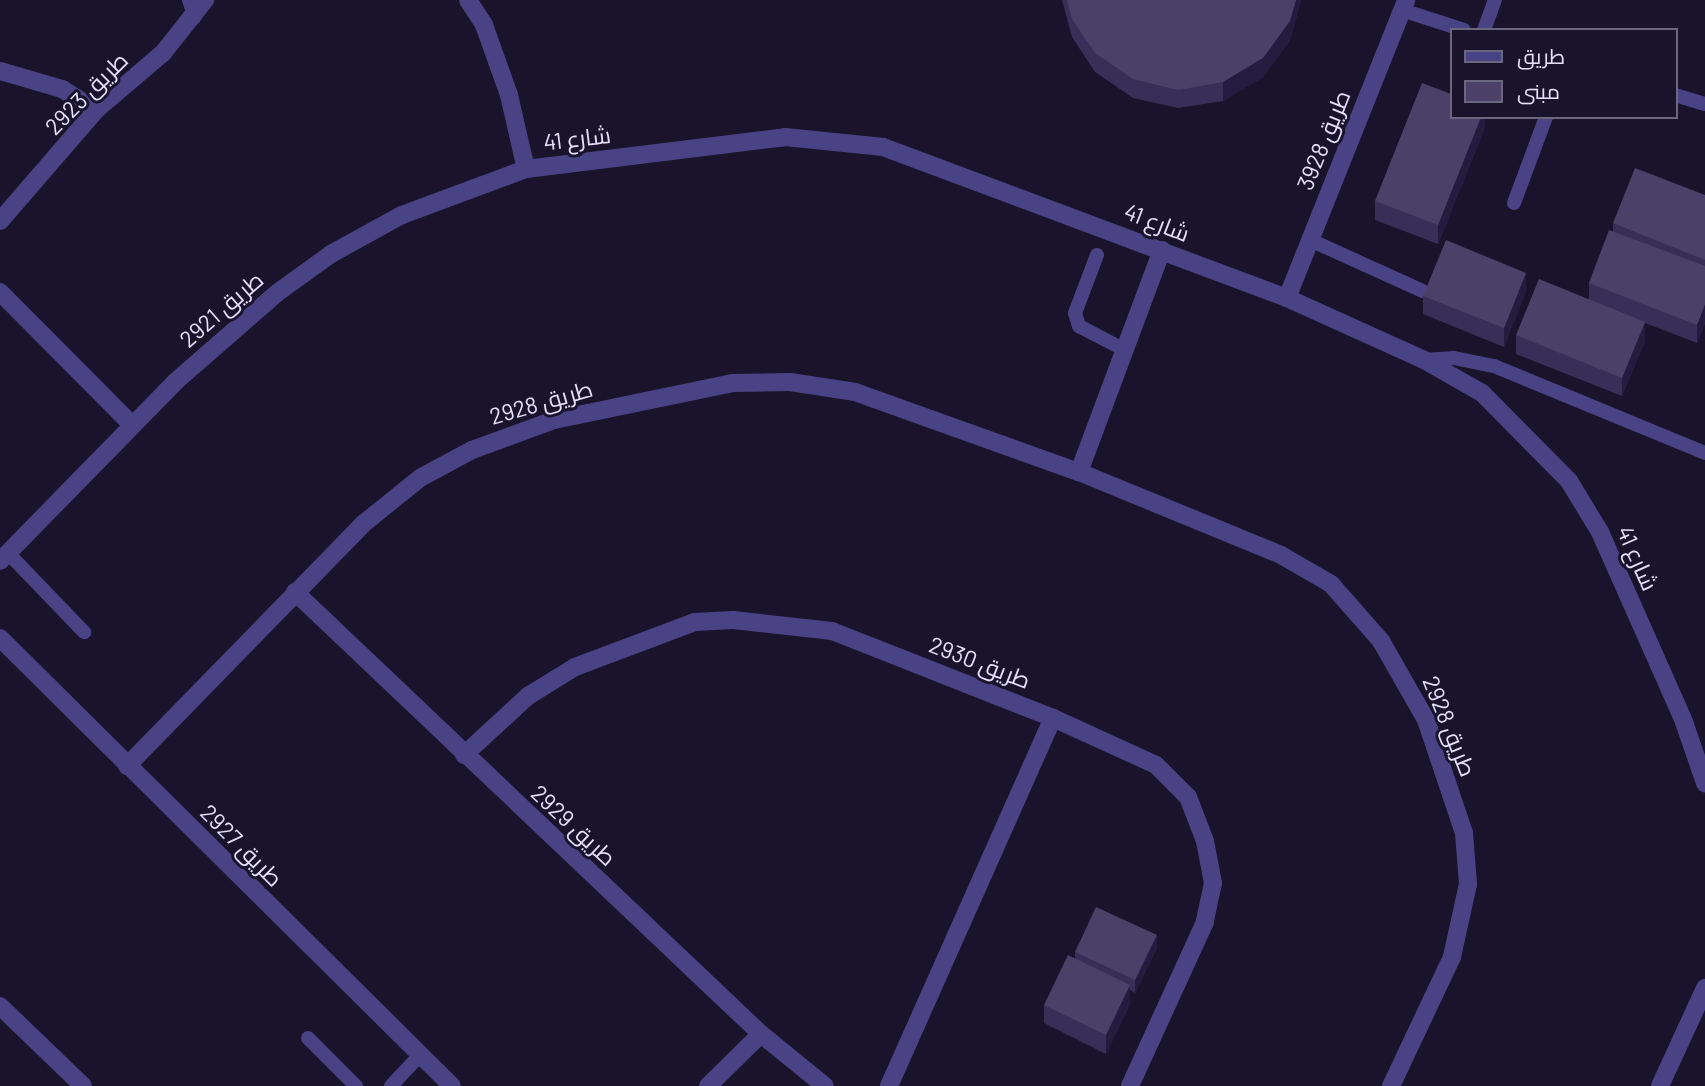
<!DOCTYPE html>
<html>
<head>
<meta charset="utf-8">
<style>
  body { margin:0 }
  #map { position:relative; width:1705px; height:1086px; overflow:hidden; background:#19142b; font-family:Barlow,Cairo,sans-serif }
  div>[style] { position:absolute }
  .lane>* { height:14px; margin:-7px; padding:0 7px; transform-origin:7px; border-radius:7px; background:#494386 }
  .street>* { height:18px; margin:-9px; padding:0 9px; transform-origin:9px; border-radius:9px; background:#494386 }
  .wall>* { inset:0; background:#392e57 }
  .shaded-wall>* { inset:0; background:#241c3e }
  .building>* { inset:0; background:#4b4168 }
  span { translate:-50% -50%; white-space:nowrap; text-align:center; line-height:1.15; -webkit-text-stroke:6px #19142b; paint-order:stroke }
  .street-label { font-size:23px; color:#e5e0fd }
  .legend { position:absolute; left:1450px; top:28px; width:228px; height:91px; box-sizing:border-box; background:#19142b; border:2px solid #6b667f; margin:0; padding:9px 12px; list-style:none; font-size:21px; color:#e5e0fd }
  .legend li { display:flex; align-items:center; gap:14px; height:35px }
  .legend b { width:35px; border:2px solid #6b667f }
</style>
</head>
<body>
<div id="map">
  <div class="lane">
    <div style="left:189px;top:0;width:18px;rotate:71deg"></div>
    <div style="left:1402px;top:10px;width:65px;rotate:17.9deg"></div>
    <div style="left:1484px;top:30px;width:32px;rotate:-70deg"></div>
    <div style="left:1675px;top:95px;width:31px;rotate:17deg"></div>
    <div style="left:1514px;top:203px;width:92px;rotate:-69.6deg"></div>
    <div style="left:1310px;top:240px;width:124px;rotate:24.3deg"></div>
    <div style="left:1097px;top:255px;width:62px;rotate:110.8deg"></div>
    <div style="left:1075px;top:313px;width:14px;rotate:73deg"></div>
    <div style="left:1079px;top:326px;width:52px;rotate:27.6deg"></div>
    <div style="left:1424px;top:360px;width:30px;rotate:-4deg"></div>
    <div style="left:1454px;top:358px;width:41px;rotate:11.3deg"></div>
    <div style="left:1494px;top:366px;width:228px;rotate:22.4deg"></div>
    <div style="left:8px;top:553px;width:110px;rotate:46.1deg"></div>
    <div style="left:308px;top:1038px;width:68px;rotate:45deg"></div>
    <div style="left:391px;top:1086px;width:42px;rotate:-46.9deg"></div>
  </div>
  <div class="street">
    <div style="left:468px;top:0;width:30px;rotate:57deg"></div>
    <div style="left:484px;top:25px;width:74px;rotate:70.3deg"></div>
    <div style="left:509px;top:95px;width:76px;rotate:77.1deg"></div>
    <div style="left:526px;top:169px;width:261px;rotate:-7deg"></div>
    <div style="left:785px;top:137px;width:99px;rotate:5.8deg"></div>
    <div style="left:883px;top:147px;width:431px;rotate:20.5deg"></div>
    <div style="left:1287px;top:298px;width:150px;rotate:24.3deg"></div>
    <div style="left:1424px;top:360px;width:67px;rotate:29.6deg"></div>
    <div style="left:1482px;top:393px;width:124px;rotate:45.3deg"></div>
    <div style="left:1569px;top:481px;width:60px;rotate:58.7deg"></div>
    <div style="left:1600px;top:532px;width:208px;rotate:66.1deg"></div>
    <div style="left:1684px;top:722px;width:65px;rotate:71deg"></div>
    <div style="left:0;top:71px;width:65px;rotate:16.2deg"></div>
    <div style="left:62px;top:89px;width:40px;rotate:32deg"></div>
    <div style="left:0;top:221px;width:147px;rotate:-49.1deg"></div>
    <div style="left:96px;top:110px;width:88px;rotate:-40.4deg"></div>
    <div style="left:163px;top:53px;width:68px;rotate:-51.6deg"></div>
    <div style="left:0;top:292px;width:187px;rotate:45.2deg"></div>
    <div style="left:1287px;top:298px;width:321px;rotate:-68.2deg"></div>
    <div style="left:1079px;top:472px;width:237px;rotate:-69.5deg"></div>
    <div style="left:0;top:561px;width:250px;rotate:-45.6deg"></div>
    <div style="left:175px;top:382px;width:135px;rotate:-41.1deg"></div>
    <div style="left:277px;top:293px;width:67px;rotate:-35.8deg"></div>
    <div style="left:331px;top:254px;width:81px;rotate:-28.8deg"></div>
    <div style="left:402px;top:215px;width:132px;rotate:-20.4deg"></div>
    <div style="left:295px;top:592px;width:642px;rotate:43.49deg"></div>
    <div style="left:761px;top:1034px;width:82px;rotate:39.1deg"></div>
    <div style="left:0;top:638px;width:636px;rotate:44.75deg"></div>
    <div style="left:464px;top:755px;width:87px;rotate:-42.7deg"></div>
    <div style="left:528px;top:696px;width:55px;rotate:-31.7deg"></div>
    <div style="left:575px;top:667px;width:128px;rotate:-20.6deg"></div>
    <div style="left:695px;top:622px;width:38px;rotate:-3deg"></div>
    <div style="left:733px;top:620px;width:100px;rotate:6.3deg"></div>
    <div style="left:832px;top:631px;width:238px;rotate:21.5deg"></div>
    <div style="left:1053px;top:718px;width:113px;rotate:24.5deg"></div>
    <div style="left:1156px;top:765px;width:45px;rotate:45deg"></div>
    <div style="left:1188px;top:797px;width:47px;rotate:68.9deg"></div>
    <div style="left:1205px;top:841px;width:43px;rotate:79.2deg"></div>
    <div style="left:1213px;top:883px;width:40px;rotate:102deg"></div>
    <div style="left:1205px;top:922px;width:180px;rotate:114.6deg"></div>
    <div style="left:127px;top:766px;width:338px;rotate:-45.7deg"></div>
    <div style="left:363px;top:524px;width:73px;rotate:-38.9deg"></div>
    <div style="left:420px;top:478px;width:59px;rotate:-28.3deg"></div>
    <div style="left:472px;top:450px;width:87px;rotate:-20.1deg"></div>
    <div style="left:554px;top:420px;width:182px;rotate:-11.7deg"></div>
    <div style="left:732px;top:383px;width:58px;rotate:-1deg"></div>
    <div style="left:790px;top:382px;width:66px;rotate:8.7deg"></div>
    <div style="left:855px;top:392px;width:238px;rotate:19.7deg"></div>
    <div style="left:1079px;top:472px;width:218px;rotate:22.3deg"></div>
    <div style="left:1281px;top:555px;width:58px;rotate:30.1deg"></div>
    <div style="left:1331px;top:584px;width:76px;rotate:48.7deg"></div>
    <div style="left:1381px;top:641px;width:91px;rotate:60.3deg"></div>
    <div style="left:1426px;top:720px;width:119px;rotate:71.4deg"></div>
    <div style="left:1464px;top:833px;width:51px;rotate:85.5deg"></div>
    <div style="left:1468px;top:884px;width:75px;rotate:102.4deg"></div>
    <div style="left:1452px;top:957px;width:143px;rotate:115.3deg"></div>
    <div style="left:0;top:1006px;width:115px;rotate:43.9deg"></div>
    <div style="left:708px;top:1086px;width:74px;rotate:-44.5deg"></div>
    <div style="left:889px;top:1086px;width:403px;rotate:-66deg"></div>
    <div style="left:1660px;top:1086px;width:108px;rotate:-65.3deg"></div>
  </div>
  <div class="wall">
    <div style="clip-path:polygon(1062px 0,1301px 0,1290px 40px,1263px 77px,1223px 101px,1178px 108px,1133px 98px,1095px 72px,1072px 37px)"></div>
    <div style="clip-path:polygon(1485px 117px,1485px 127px,1438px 244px,1375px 220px,1375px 201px)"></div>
    <div style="clip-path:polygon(1705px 195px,1705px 323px,1697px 343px,1645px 323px,1645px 341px,1622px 396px,1516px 354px,1516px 335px,1589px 300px,1589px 283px,1613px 231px,1613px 223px)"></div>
    <div style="clip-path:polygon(1526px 291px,1504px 347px,1423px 314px,1423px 296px)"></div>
    <div style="clip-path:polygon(1157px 948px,1135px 993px,1130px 990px,1130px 1004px,1106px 1054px,1044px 1023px,1044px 1005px,1075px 958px,1075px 952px)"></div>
  </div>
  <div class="shaded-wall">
    <div style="clip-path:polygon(1296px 0,1301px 0,1290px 40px,1263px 77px,1223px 101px,1223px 82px)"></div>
    <div style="clip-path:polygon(1481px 117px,1485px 117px,1485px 127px,1438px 244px,1438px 225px)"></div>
    <div style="clip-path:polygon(1526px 273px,1526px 291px,1504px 347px,1504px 328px)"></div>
    <div style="clip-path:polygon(1705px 304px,1705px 323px,1697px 343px,1697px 325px)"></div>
    <div style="clip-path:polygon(1645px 322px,1645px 341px,1622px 396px,1622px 378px)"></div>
    <div style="clip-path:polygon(1157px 935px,1157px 948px,1135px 993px,1135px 980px)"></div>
    <div style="clip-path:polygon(1130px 985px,1130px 1004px,1106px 1054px,1106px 1035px)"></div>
  </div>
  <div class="building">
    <div style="clip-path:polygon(1067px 0,1296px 0,1290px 21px,1263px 58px,1223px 82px,1178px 90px,1133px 79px,1095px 53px,1072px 19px)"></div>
    <div style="clip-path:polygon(1422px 83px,1451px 94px,1451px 117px,1481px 117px,1438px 225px,1375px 201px)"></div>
    <div style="clip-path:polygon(1635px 168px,1705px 195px,1705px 260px,1613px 223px)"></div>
    <div style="clip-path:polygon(1609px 230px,1705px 266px,1705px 304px,1697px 325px,1589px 283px)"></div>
    <div style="clip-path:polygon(1446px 240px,1526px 273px,1504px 328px,1423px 296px)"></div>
    <div style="clip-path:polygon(1539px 279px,1645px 322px,1622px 378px,1516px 335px)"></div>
    <div style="clip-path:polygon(1096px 907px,1157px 935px,1135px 980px,1075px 952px)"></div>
    <div style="clip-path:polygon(1068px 955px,1130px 985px,1106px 1035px,1044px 1005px)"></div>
  </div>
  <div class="street-label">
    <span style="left:86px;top:93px;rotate:-45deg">طريق 2923</span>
    <span style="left:577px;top:138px;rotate:-7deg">شارع 41</span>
    <span style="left:1323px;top:140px;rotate:-68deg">طريق 3928</span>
    <span style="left:1157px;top:222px;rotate:21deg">شارع 41</span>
    <span style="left:221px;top:309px;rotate:-41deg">طريق 2921</span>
    <span style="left:541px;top:402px;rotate:-16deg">طريق 2928</span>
    <span style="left:1638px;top:558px;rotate:66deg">شارع 41</span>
    <span style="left:980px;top:662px;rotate:21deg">طريق 2930</span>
    <span style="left:1450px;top:726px;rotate:68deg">طريق 2928</span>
    <span style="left:574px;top:825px;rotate:43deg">طريق 2929</span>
    <span style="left:242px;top:845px;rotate:45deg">طريق 2927</span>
  </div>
  <ul class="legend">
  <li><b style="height:9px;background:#494386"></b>طريق</li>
  <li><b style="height:19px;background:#4b4168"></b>مبنى</li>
  </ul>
</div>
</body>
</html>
